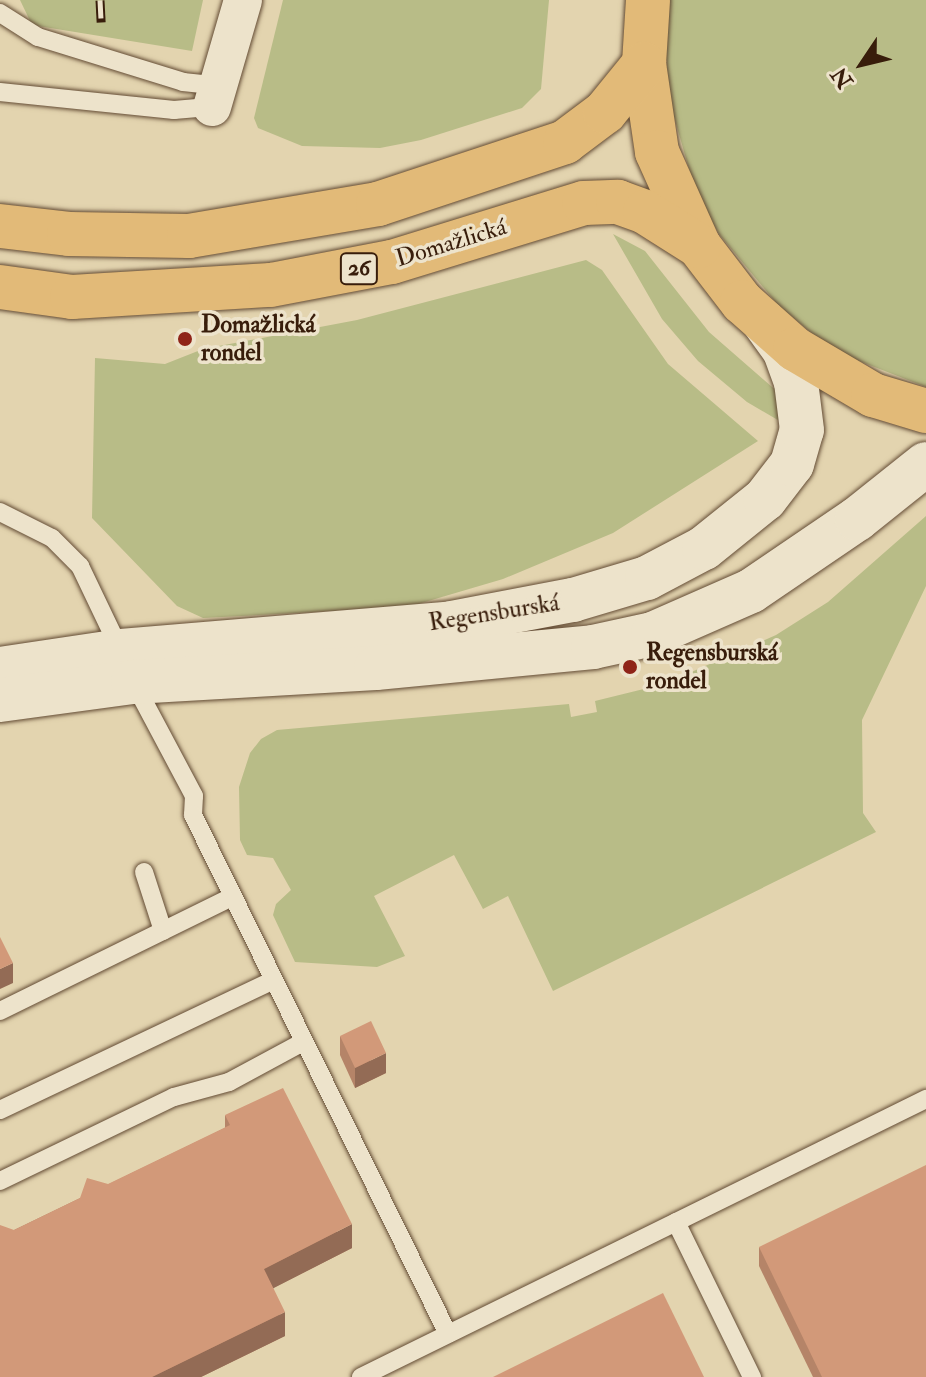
<!DOCTYPE html>
<html>
<head>
<meta charset="utf-8">
<style>
  body { margin:0 }
  #map { position:relative; width:926px; height:1377px; overflow:hidden; background:#e3d4af; font-family:"IM FELL Double Pica",serif }
  div>[style] { position:absolute }
  .green>* { inset:0; background:#b8bc87 }
  .roads { filter:drop-shadow(0 0 2px #634b34) drop-shadow(0 0 2px #634b34) }
  .service>* { height:18px; margin:-9px; padding:0 9px; transform-origin:9px; border-radius:9px; background:#ede3cb }
  .minor>* { height:38px; margin:-19px; padding:0 19px; transform-origin:19px; border-radius:19px; background:#ede3cb }
  .secondary>* { height:44px; margin:-22px; padding:0 22px; transform-origin:22px; border-radius:22px; background:#ede3cb }
  .primary>* { height:44px; margin:-22px; padding:0 22px; transform-origin:22px; border-radius:22px; background:#e2ba78 }
  .rail>* { height:9px; margin-top:-4.5px; transform-origin:0; background:repeating-linear-gradient(90deg,#ede3cb 0 18px,#381d0b 0 36px); box-sizing:border-box; border-block:2px solid #381d0b }
  .wall>* { inset:0; background:#b58468 }
  .shaded-wall>* { inset:0; background:#936b55 }
  .building>* { inset:0; background:#d29979 }
  .dots>* { width:22px; height:22px; translate:-50% -50%; box-sizing:border-box; border:4px solid #ede3cb; border-radius:50% }
  span { translate:-50% -50%; white-space:nowrap; text-align:center; line-height:1.15; -webkit-text-stroke:7px #ede3cb; paint-order:stroke }
  .shield-label span { padding:2px 6px; background:#ede3cb; border:2px solid; border-radius:6px; -webkit-text-stroke-width:0 }
  .shield-label { font-size:22px; color:#381d0b; font-weight:700 }
  .street-label { font-size:24px; color:#381d0b }
  .poi-label { font-size:24px; color:#381d0b; font-weight:700 }
  .left { translate:0 -50%; text-align:left }
  .north { position:absolute; left:822px; top:24px; width:80px; height:80px; -webkit-text-stroke:6px #ede3cb; paint-order:stroke; rotate:235deg; font-size:22px; font-weight:700; line-height:32px; text-align:center; color:#381d0b }
  .north::after { content:''; display:block; margin:auto; width:28px; height:36px; background:#381d0b; clip-path:polygon(50% 0,100% 100%,50% 72%,0 100%) }
</style>
</head>
<body>
<div id="map">
  <div class="green">
    <div style="clip-path:polygon(20px 0,203px 0,192px 51px,32px 25px)"></div>
    <div style="clip-path:polygon(283px 0,549px 0,541px 89px,522px 108px,421px 140px,380px 148px,302px 146px,258px 128px,254px 118px)"></div>
    <div style="clip-path:polygon(670px 0,926px 0,926px 387px,854px 359px,814px 335px,778px 305px,719px 234px,696px 193px,670px 103px,666px 57px)"></div>
    <div style="clip-path:polygon(613px 234px,645px 251px,709px 332px,779px 393px,795px 430px,747px 402px,698px 361px,662px 319px)"></div>
    <div style="clip-path:polygon(586px 260px,602px 270px,668px 364px,758px 441px,613px 533px,503px 579px,408px 607px,203px 618px,177px 606px,92px 518px,95px 358px,165px 364px,203px 349px,357px 320px)"></div>
    <div style="clip-path:polygon(926px 516px,926px 586px,862px 720px,863px 813px,876px 832px,553px 991px,508px 896px,483px 909px,454px 855px,374px 896px,405px 956px,377px 967px,295px 962px,273px 915px,276px 904px,291px 890px,273px 858px,247px 855px,240px 840px,239px 787px,250px 753px,261px 739px,277px 730px,569px 704px,571px 717px,597px 712px,595px 701px,664px 684px,776px 635px,828px 602px)"></div>
  </div>
  <div class="roads">
    <div class="service">
      <div style="left:0;top:13px;width:45px;rotate:32.3deg"></div>
      <div style="left:38px;top:37px;width:152px;rotate:17.2deg"></div>
      <div style="left:183px;top:82px;width:36px;rotate:6deg"></div>
      <div style="left:0;top:92px;width:175px;rotate:5.9deg"></div>
      <div style="left:174px;top:110px;width:38px;rotate:-5deg"></div>
      <div style="left:0;top:512px;width:58px;rotate:26.6deg"></div>
      <div style="left:52px;top:538px;width:40px;rotate:45deg"></div>
      <div style="left:80px;top:566px;width:95px;rotate:64.5deg"></div>
      <div style="left:134px;top:683px;width:128px;rotate:62deg"></div>
      <div style="left:194px;top:796px;width:19px;rotate:93deg"></div>
      <div style="left:193px;top:815px;width:578px;rotate:63.83deg"></div>
      <div style="left:144px;top:872px;width:62px;rotate:72.1deg"></div>
      <div style="left:0;top:1011px;width:258px;rotate:-26.2deg"></div>
      <div style="left:0;top:1110px;width:301px;rotate:-25.4deg"></div>
      <div style="left:0;top:1181px;width:193px;rotate:-25.8deg"></div>
      <div style="left:174px;top:1097px;width:57px;rotate:-15.3deg"></div>
      <div style="left:229px;top:1082px;width:84px;rotate:-28.4deg"></div>
      <div style="left:676px;top:1222px;width:173px;rotate:63.9deg"></div>
      <div style="left:361px;top:1377px;width:630px;rotate:-26.2deg"></div>
    </div>
    <div class="minor">
      <div style="left:212px;top:107px;width:111px;rotate:-73.8deg"></div>
    </div>
    <div class="secondary">
      <div style="left:0;top:669px;width:122px;rotate:-8.5deg"></div>
      <div style="left:121px;top:651px;width:331px;rotate:-4.8deg"></div>
      <div style="left:451px;top:623px;width:124px;rotate:-10.7deg"></div>
      <div style="left:573px;top:600px;width:77px;rotate:-16.6deg"></div>
      <div style="left:647px;top:578px;width:64px;rotate:-27.8deg"></div>
      <div style="left:704px;top:548px;width:78px;rotate:-38.8deg"></div>
      <div style="left:765px;top:499px;width:44px;rotate:-52.4deg"></div>
      <div style="left:792px;top:464px;width:35px;rotate:-74deg"></div>
      <div style="left:802px;top:430px;width:48px;rotate:-97.1deg"></div>
      <div style="left:796px;top:382px;width:33px;rotate:-110deg"></div>
      <div style="left:785px;top:351px;width:36px;rotate:-126deg"></div>
      <div style="left:0;top:700px;width:134px;rotate:-7.7deg"></div>
      <div style="left:133px;top:682px;width:243px;rotate:-3.3deg"></div>
      <div style="left:376px;top:668px;width:218px;rotate:-5.5deg"></div>
      <div style="left:593px;top:647px;width:61px;rotate:-12.2deg"></div>
      <div style="left:653px;top:634px;width:107px;rotate:-23.7deg"></div>
      <div style="left:751px;top:591px;width:128px;rotate:-34.2deg"></div>
      <div style="left:857px;top:519px;width:88px;rotate:-38.6deg"></div>
    </div>
    <div class="primary">
      <div style="left:648px;top:0;width:64px;rotate:93.6deg"></div>
      <div style="left:644px;top:64px;width:89px;rotate:81.6deg"></div>
      <div style="left:657px;top:152px;width:103px;rotate:65.9deg"></div>
      <div style="left:699px;top:246px;width:71px;rotate:52.5deg"></div>
      <div style="left:742px;top:302px;width:71px;rotate:41.6deg"></div>
      <div style="left:795px;top:349px;width:91px;rotate:30.5deg"></div>
      <div style="left:873px;top:395px;width:55px;rotate:16.8deg"></div>
      <div style="left:0;top:226px;width:69px;rotate:6.6deg"></div>
      <div style="left:69px;top:234px;width:120px;rotate:1deg"></div>
      <div style="left:189px;top:236px;width:192px;rotate:-9.6deg"></div>
      <div style="left:378px;top:204px;width:197px;rotate:-18.3deg"></div>
      <div style="left:565px;top:142px;width:50px;rotate:-36.9deg"></div>
      <div style="left:605px;top:112px;width:62px;rotate:-50.9deg"></div>
      <div style="left:0;top:287px;width:73px;rotate:7.9deg"></div>
      <div style="left:72px;top:297px;width:199px;rotate:-3.5deg"></div>
      <div style="left:271px;top:285px;width:123px;rotate:-10.8deg"></div>
      <div style="left:392px;top:262px;width:201px;rotate:-17.1deg"></div>
      <div style="left:584px;top:203px;width:34px;rotate:-2deg"></div>
      <div style="left:618px;top:202px;width:29px;rotate:20deg"></div>
      <div style="left:645px;top:212px;width:64px;rotate:32.2deg"></div>
    </div>
  </div>
  <div class="rail">
    <div style="left:100px;top:0;width:22px;rotate:87deg"></div>
  </div>
  <div class="wall">
    <div style="clip-path:polygon(340px 1036px,386px 1073px,355px 1088px,340px 1055px)"></div>
    <div style="clip-path:polygon(225px 1115px,352px 1248px,273px 1288px,285px 1336px,201px 1377px,0 1377px,14px 1230px,225px 1128px)"></div>
    <div style="clip-path:polygon(759px 1247px,926px 1377px,813px 1377px,759px 1266px)"></div>
  </div>
  <div class="shaded-wall">
    <div style="clip-path:polygon(13px 963px,13px 983px,0 989px,0 969px)"></div>
    <div style="clip-path:polygon(386px 1053px,386px 1073px,355px 1088px,355px 1068px)"></div>
    <div style="clip-path:polygon(352px 1224px,352px 1248px,264px 1293px,264px 1269px)"></div>
    <div style="clip-path:polygon(285px 1312px,285px 1336px,201px 1377px,152px 1377px)"></div>
  </div>
  <div class="building">
    <div style="clip-path:polygon(0 937px,13px 963px,0 969px)"></div>
    <div style="clip-path:polygon(371px 1021px,386px 1053px,355px 1068px,340px 1036px)"></div>
    <div style="clip-path:polygon(283px 1088px,352px 1224px,264px 1269px,285px 1312px,152px 1377px,0 1377px,0 1225px,14px 1230px,80px 1198px,87px 1178px,108px 1184px,230px 1125px,225px 1115px)"></div>
    <div style="clip-path:polygon(926px 1165px,926px 1377px,822px 1377px,759px 1247px)"></div>
    <div style="clip-path:polygon(663px 1293px,704px 1377px,493px 1377px)"></div>
  </div>
  <div class="dots">
    <div style="left:185px;top:339px;background:#8f2418"></div>
    <div style="left:630px;top:667px;background:#8f2418"></div>
  </div>
  <div class="shield-label">
    <span style="left:359px;top:269px">26</span>
  </div>
  <div class="street-label">
    <span style="left:451px;top:243px;rotate:-17deg">Domažlická</span>
    <span style="left:494px;top:613px;rotate:-9deg">Regensburská</span>
  </div>
  <div class="poi-label">
    <span class="left" style="left:201px;top:339px">Domažlická<br>rondel</span>
    <span class="left" style="left:646px;top:667px">Regensburská<br>rondel</span>
  </div>
  <div class="north">N</div>
</div>
</body>
</html>
